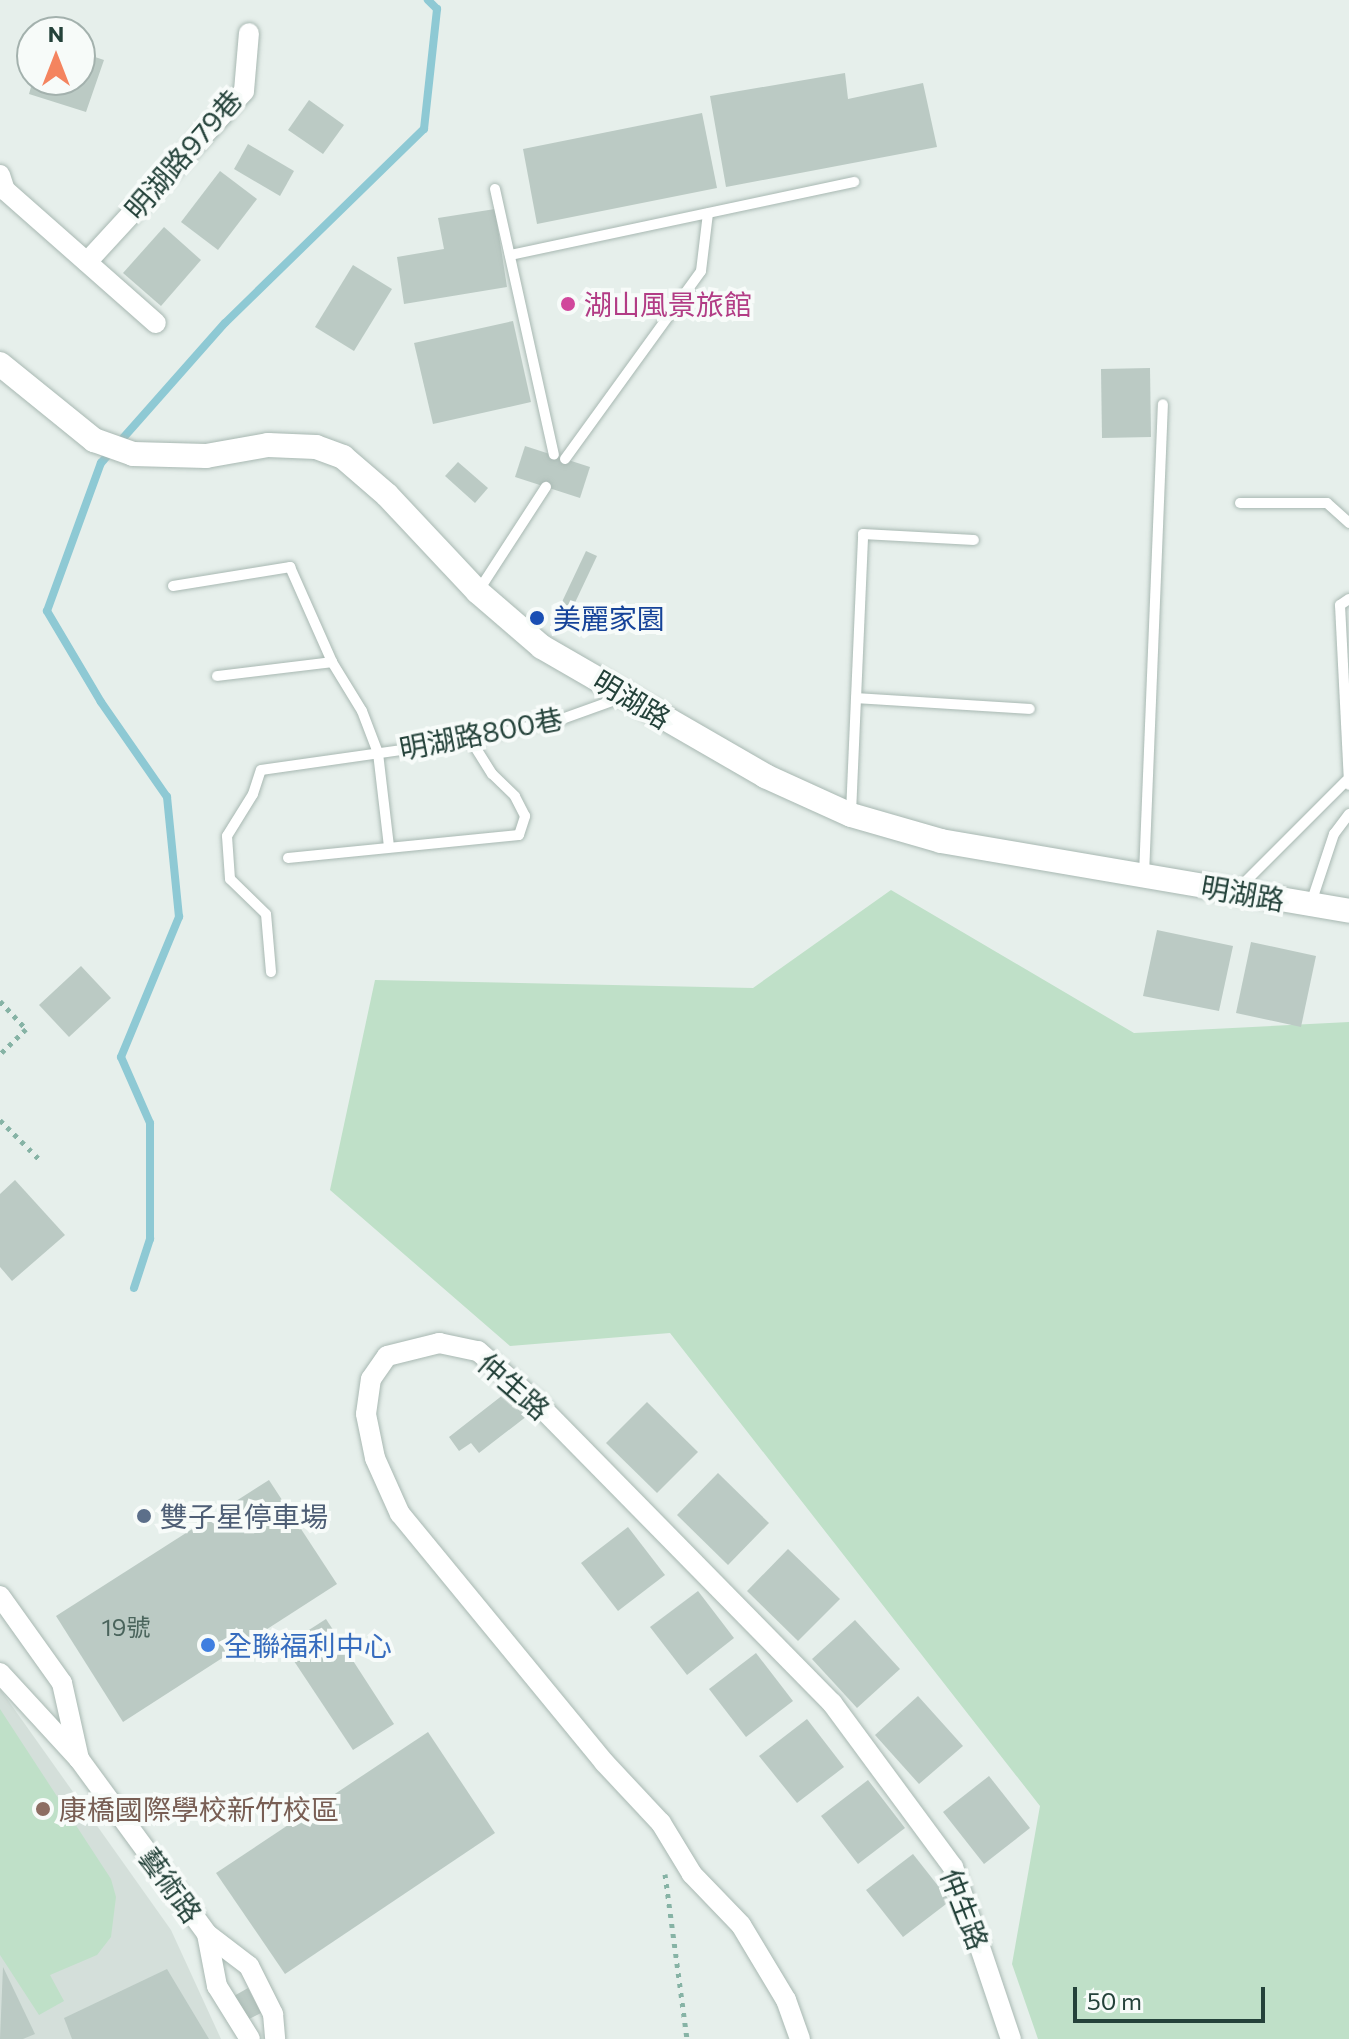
<!DOCTYPE html>
<html>
<head>
<meta charset="utf-8">
<style>
  body { margin:0 }
  #map { position:relative; width:1349px; height:2039px; overflow:hidden; background:#e6efeb; font-family:Commissioner,"Noto Sans TC",sans-serif }
  div>[style] { position:absolute }
  .built>* { inset:0; background:#d4dfda }
  .green>* { inset:0; background:#bfe0c8 }
  .stream>* { height:8px; margin:-4px; padding:0 4px; transform-origin:4px; border-radius:4px; background:#8ec9d4 }
  .building>* { inset:0; background:#bbcac4 }
  .path>* { height:5px; margin-top:-2.5px; transform-origin:0; background:repeating-linear-gradient(90deg,#86b3a5 0 4px,transparent 0 10px) }
  .roads { filter:drop-shadow(0 0 2px #a8b8b2) drop-shadow(0 0 2px #a8b8b2) }
  .lane>* { height:10px; margin:-5px; padding:0 5px; transform-origin:5px; border-radius:5px; background:#fff }
  .street>* { height:20px; margin:-10px; padding:0 10px; transform-origin:10px; border-radius:10px; background:#fff }
  .secondary>* { height:24px; margin:-12px; padding:0 12px; transform-origin:12px; border-radius:12px; background:#fff }
  .dots>* { width:22px; height:22px; translate:-50% -50%; box-sizing:border-box; border:4px solid #f7fbf9; border-radius:50% }
  span { translate:-50% -50%; white-space:nowrap; text-align:center; line-height:1.15; -webkit-text-stroke:8px #f7fbf9; paint-order:stroke }
  .number-label { font-size:24px; color:#4a645c }
  .number-label span { -webkit-text-stroke-width:0 }
  .street-label { font-size:28px; color:#24423a }
  .hotel-label { font-size:28px; color:#b23c85 }
  .left { translate:0 -50%; text-align:left }
  .transit-label { font-size:28px; color:#164399 }
  .service-label { font-size:28px; color:#4e5e75 }
  .shop-label { font-size:28px; color:#366cbe }
  .education-label { font-size:28px; color:#785e54 }
  .north { position:absolute; left:16px; top:16px; width:80px; height:80px; box-sizing:border-box; background:#f7fbf9; border:2px solid #a3b1ad; border-radius:50%; rotate:0deg; font-size:22px; font-weight:700; line-height:32px; text-align:center; color:#24423a }
  .north::after { content:''; display:block; margin:auto; width:28px; height:36px; background:#f4845f; clip-path:polygon(50% 0,100% 100%,50% 72%,0 100%) }
  .scale { position:absolute; left:1073px; top:1987px; width:192px; height:36px; box-sizing:border-box; border:4px solid #24423a; border-top:0; padding-left:10px; font-size:24px; line-height:28px; white-space:nowrap; color:#24423a; -webkit-text-stroke:6px #f7fbf9; paint-order:stroke }
</style>
</head>
<body>
<div id="map">
  <div class="built">
    <div style="clip-path:polygon(0 1689px,171px 1930px,221px 2039px,0 2039px)"></div>
  </div>
  <div class="green">
    <div style="clip-path:polygon(891px 890px,1134px 1033px,1349px 1022px,1349px 2039px,1038px 2039px,1012px 1964px,1040px 1806px,670px 1333px,510px 1346px,330px 1190px,375px 980px,753px 988px)"></div>
    <div style="clip-path:polygon(0 1709px,111px 1879px,116px 1897px,111px 1937px,97px 1955px,50px 1975px,64px 2001px,39px 2015px,0 1955px)"></div>
  </div>
  <div class="stream">
    <div style="left:134px;top:1288px;width:52px;rotate:-71.9deg"></div>
    <div style="left:150px;top:1239px;width:116px;rotate:-90deg"></div>
    <div style="left:150px;top:1123px;width:72px;rotate:-113.7deg"></div>
    <div style="left:121px;top:1057px;width:152px;rotate:-67.5deg"></div>
    <div style="left:179px;top:917px;width:121px;rotate:-95.7deg"></div>
    <div style="left:167px;top:797px;width:116px;rotate:-124.8deg"></div>
    <div style="left:101px;top:702px;width:106px;rotate:-120.7deg"></div>
    <div style="left:47px;top:611px;width:158px;rotate:-70deg"></div>
    <div style="left:101px;top:463px;width:187px;rotate:-48.5deg"></div>
    <div style="left:225px;top:323px;width:278px;rotate:-44.3deg"></div>
    <div style="left:424px;top:129px;width:121px;rotate:-83.8deg"></div>
    <div style="left:437px;top:9px;width:13px;rotate:-135deg"></div>
  </div>
  <div class="building">
    <div style="clip-path:polygon(80px 52px,104px 60px,86px 112px,29px 94px,33px 80px,80px 80px)"></div>
    <div style="clip-path:polygon(845px 73px,848px 99px,923px 83px,937px 147px,726px 187px,710px 96px)"></div>
    <div style="clip-path:polygon(309px 100px,344px 125px,323px 154px,288px 130px)"></div>
    <div style="clip-path:polygon(702px 113px,717px 188px,537px 224px,523px 149px)"></div>
    <div style="clip-path:polygon(248px 144px,294px 171px,280px 196px,234px 169px)"></div>
    <div style="clip-path:polygon(220px 171px,257px 199px,218px 250px,181px 222px)"></div>
    <div style="clip-path:polygon(495px 209px,507px 287px,404px 304px,397px 257px,444px 249px,438px 218px)"></div>
    <div style="clip-path:polygon(164px 227px,201px 260px,161px 306px,123px 273px)"></div>
    <div style="clip-path:polygon(353px 265px,392px 289px,354px 351px,315px 327px)"></div>
    <div style="clip-path:polygon(513px 321px,531px 402px,433px 424px,414px 343px)"></div>
    <div style="clip-path:polygon(1150px 368px,1151px 437px,1102px 438px,1101px 369px)"></div>
    <div style="clip-path:polygon(525px 446px,590px 467px,580px 498px,515px 477px)"></div>
    <div style="clip-path:polygon(458px 462px,488px 488px,475px 503px,445px 476px)"></div>
    <div style="clip-path:polygon(586px 551px,597px 556px,572px 609px,561px 604px)"></div>
    <div style="clip-path:polygon(1157px 930px,1233px 946px,1219px 1011px,1143px 996px)"></div>
    <div style="clip-path:polygon(1251px 942px,1316px 956px,1301px 1027px,1236px 1013px)"></div>
    <div style="clip-path:polygon(81px 966px,111px 998px,69px 1037px,39px 1005px)"></div>
    <div style="clip-path:polygon(15px 1180px,65px 1235px,12px 1281px,0 1267px,0 1194px)"></div>
    <div style="clip-path:polygon(508px 1391px,527px 1416px,479px 1453px,471px 1443px,459px 1451px,449px 1437px)"></div>
    <div style="clip-path:polygon(647px 1402px,698px 1452px,657px 1493px,606px 1443px)"></div>
    <div style="clip-path:polygon(718px 1473px,769px 1523px,728px 1565px,677px 1515px)"></div>
    <div style="clip-path:polygon(269px 1480px,337px 1584px,123px 1722px,56px 1616px)"></div>
    <div style="clip-path:polygon(628px 1527px,665px 1575px,618px 1611px,581px 1563px)"></div>
    <div style="clip-path:polygon(788px 1549px,840px 1599px,798px 1641px,747px 1591px)"></div>
    <div style="clip-path:polygon(698px 1591px,734px 1638px,687px 1675px,650px 1627px)"></div>
    <div style="clip-path:polygon(326px 1619px,394px 1724px,353px 1750px,284px 1646px)"></div>
    <div style="clip-path:polygon(855px 1620px,900px 1669px,857px 1708px,812px 1659px)"></div>
    <div style="clip-path:polygon(756px 1653px,793px 1701px,746px 1737px,709px 1689px)"></div>
    <div style="clip-path:polygon(918px 1696px,963px 1746px,919px 1784px,875px 1735px)"></div>
    <div style="clip-path:polygon(807px 1719px,844px 1767px,797px 1803px,759px 1756px)"></div>
    <div style="clip-path:polygon(428px 1732px,495px 1833px,285px 1974px,216px 1873px)"></div>
    <div style="clip-path:polygon(989px 1776px,1030px 1828px,984px 1864px,943px 1812px)"></div>
    <div style="clip-path:polygon(868px 1780px,905px 1828px,858px 1864px,821px 1816px)"></div>
    <div style="clip-path:polygon(913px 1854px,950px 1901px,903px 1937px,866px 1890px)"></div>
    <div style="clip-path:polygon(3px 1967px,35px 2034px,23px 2039px,0 2039px)"></div>
    <div style="clip-path:polygon(167px 1969px,209px 2039px,72px 2039px,64px 2018px)"></div>
    <div style="clip-path:polygon(248px 1988px,261px 2013px,247px 2020px,234px 1996px)"></div>
  </div>
  <div class="path">
    <div style="left:0;top:1001px;width:38px;rotate:47deg"></div>
    <div style="left:26px;top:1029px;width:36px;rotate:136deg"></div>
    <div style="left:0;top:1120px;width:55px;rotate:45deg"></div>
    <div style="left:665px;top:1874px;width:166px;rotate:82.4deg"></div>
  </div>
  <div class="roads">
    <div class="lane">
      <div style="left:495px;top:189px;width:272px;rotate:77.5deg"></div>
      <div style="left:510px;top:255px;width:352px;rotate:-12deg"></div>
      <div style="left:565px;top:459px;width:232px;rotate:-54.1deg"></div>
      <div style="left:701px;top:271px;width:58px;rotate:-83.1deg"></div>
      <div style="left:1240px;top:503px;width:87px"></div>
      <div style="left:1327px;top:503px;width:30px;rotate:42deg"></div>
      <div style="left:173px;top:586px;width:119px;rotate:-9.2deg"></div>
      <div style="left:290px;top:567px;width:104px;rotate:66.1deg"></div>
      <div style="left:332px;top:662px;width:57px;rotate:58.5deg"></div>
      <div style="left:362px;top:711px;width:45px;rotate:69.1deg"></div>
      <div style="left:378px;top:753px;width:95px;rotate:83.3deg"></div>
      <div style="left:479px;top:590px;width:123px;rotate:-57deg"></div>
      <div style="left:1349px;top:599px;width:11px;rotate:146deg"></div>
      <div style="left:1340px;top:605px;width:180px;rotate:87.1deg"></div>
      <div style="left:217px;top:676px;width:116px;rotate:-6.9deg"></div>
      <div style="left:856px;top:698px;width:174px;rotate:3.6deg"></div>
      <div style="left:851px;top:813px;width:279px;rotate:-87.5deg"></div>
      <div style="left:863px;top:534px;width:111px;rotate:3.1deg"></div>
      <div style="left:288px;top:858px;width:232px;rotate:-5.7deg"></div>
      <div style="left:519px;top:835px;width:20px;rotate:-72deg"></div>
      <div style="left:525px;top:816px;width:22px;rotate:-117deg"></div>
      <div style="left:515px;top:796px;width:32px;rotate:-136deg"></div>
      <div style="left:492px;top:774px;width:40px;rotate:-122deg"></div>
      <div style="left:1144px;top:875px;width:471px;rotate:-87.7deg"></div>
      <div style="left:1237px;top:890px;width:154px;rotate:-45deg"></div>
      <div style="left:1311px;top:903px;width:73px;rotate:-71.6deg"></div>
      <div style="left:1334px;top:834px;width:25px;rotate:-53deg"></div>
      <div style="left:271px;top:972px;width:58px;rotate:-94.9deg"></div>
      <div style="left:266px;top:914px;width:50px;rotate:-135.8deg"></div>
      <div style="left:230px;top:879px;width:43px;rotate:-94deg"></div>
      <div style="left:227px;top:836px;width:49px;rotate:-58.2deg"></div>
      <div style="left:253px;top:794px;width:25px;rotate:-72deg"></div>
      <div style="left:261px;top:770px;width:212px;rotate:-8.1deg"></div>
      <div style="left:471px;top:740px;width:93px;rotate:-13deg"></div>
      <div style="left:562px;top:719px;width:65px;rotate:-19.8deg"></div>
    </div>
    <div class="street">
      <div style="left:0;top:175px;width:16px;rotate:72deg"></div>
      <div style="left:5px;top:190px;width:201px;rotate:41.4deg"></div>
      <div style="left:87px;top:262px;width:232px;rotate:-47.4deg"></div>
      <div style="left:244px;top:91px;width:58px;rotate:-85.1deg"></div>
      <div style="left:0;top:1596px;width:107px;rotate:54.5deg"></div>
      <div style="left:62px;top:1683px;width:78px;rotate:77.4deg"></div>
      <div style="left:0;top:1673px;width:117px;rotate:47.4deg"></div>
      <div style="left:79px;top:1759px;width:217px;rotate:53.8deg"></div>
      <div style="left:207px;top:1934px;width:53px;rotate:37.3deg"></div>
      <div style="left:249px;top:1966px;width:54px;rotate:63.4deg"></div>
      <div style="left:273px;top:2014px;width:25px;rotate:85deg"></div>
      <div style="left:207px;top:1934px;width:53px;rotate:79.1deg"></div>
      <div style="left:217px;top:1986px;width:62px;rotate:58.1deg"></div>
      <div style="left:800px;top:2039px;width:41px;rotate:-109.7deg"></div>
      <div style="left:786px;top:2000px;width:87px;rotate:-121deg"></div>
      <div style="left:741px;top:1925px;width:71px;rotate:-133.9deg"></div>
      <div style="left:692px;top:1874px;width:60px;rotate:-121.3deg"></div>
      <div style="left:661px;top:1823px;width:83px;rotate:-133.1deg"></div>
      <div style="left:604px;top:1762px;width:321px;rotate:-129.4deg"></div>
      <div style="left:400px;top:1514px;width:61px;rotate:-114.1deg"></div>
      <div style="left:375px;top:1458px;width:45px;rotate:-101.6deg"></div>
      <div style="left:366px;top:1414px;width:35px;rotate:-82deg"></div>
      <div style="left:371px;top:1379px;width:28px;rotate:-55deg"></div>
      <div style="left:387px;top:1356px;width:54px;rotate:-14deg"></div>
      <div style="left:439px;top:1343px;width:40px;rotate:12deg"></div>
      <div style="left:478px;top:1351px;width:76px;rotate:41.3deg"></div>
      <div style="left:535px;top:1401px;width:424px;rotate:45.5deg"></div>
      <div style="left:832px;top:1703px;width:204px;rotate:53.6deg"></div>
      <div style="left:953px;top:1867px;width:182px;rotate:71.4deg"></div>
    </div>
    <div class="secondary">
      <div style="left:0;top:364px;width:121px;rotate:39deg"></div>
      <div style="left:94px;top:440px;width:41px;rotate:19.7deg"></div>
      <div style="left:133px;top:454px;width:73px;rotate:1.6deg"></div>
      <div style="left:206px;top:456px;width:63px;rotate:-10.1deg"></div>
      <div style="left:268px;top:445px;width:48px;rotate:2.4deg"></div>
      <div style="left:316px;top:447px;width:29px;rotate:20deg"></div>
      <div style="left:343px;top:457px;width:58px;rotate:40.8deg"></div>
      <div style="left:387px;top:495px;width:133px;rotate:46.8deg"></div>
      <div style="left:478px;top:592px;width:84px;rotate:40.7deg"></div>
      <div style="left:542px;top:647px;width:258px;rotate:30deg"></div>
      <div style="left:765px;top:776px;width:94px;rotate:24.4deg"></div>
      <div style="left:851px;top:815px;width:94px;rotate:16.1deg"></div>
      <div style="left:941px;top:841px;width:414px;rotate:9.7deg"></div>
    </div>
  </div>
  <div class="dots">
    <div style="left:568px;top:304px;background:#d1479c"></div>
    <div style="left:537px;top:618px;background:#1a4fb4"></div>
    <div style="left:144px;top:1516px;background:#5c6f8a"></div>
    <div style="left:208px;top:1645px;background:#3f7fe0"></div>
    <div style="left:43px;top:1809px;background:#8d6e63"></div>
  </div>
  <div class="number-label">
    <span style="left:126px;top:1627px">19號</span>
  </div>
  <div class="street-label">
    <span style="left:183px;top:154px;rotate:-49deg">明湖路979巷</span>
    <span style="left:632px;top:699px;rotate:31deg">明湖路</span>
    <span style="left:481px;top:733px;rotate:-11deg">明湖路800巷</span>
    <span style="left:1243px;top:893px;rotate:10deg">明湖路</span>
    <span style="left:514px;top:1386px;rotate:41deg">仲生路</span>
    <span style="left:171px;top:1885px;rotate:54deg">藝術路</span>
    <span style="left:965px;top:1909px;rotate:69deg">仲生路</span>
  </div>
  <div class="hotel-label">
    <span class="left" style="left:584px;top:304px">湖山風景旅館</span>
  </div>
  <div class="transit-label">
    <span class="left" style="left:553px;top:618px">美麗家園</span>
  </div>
  <div class="service-label">
    <span class="left" style="left:160px;top:1516px">雙子星停車場</span>
  </div>
  <div class="shop-label">
    <span class="left" style="left:224px;top:1645px">全聯福利中心</span>
  </div>
  <div class="education-label">
    <span class="left" style="left:59px;top:1809px">康橋國際學校新竹校區</span>
  </div>
  <div class="north">N</div>
  <div class="scale">50 m</div>
</div>
</body>
</html>
